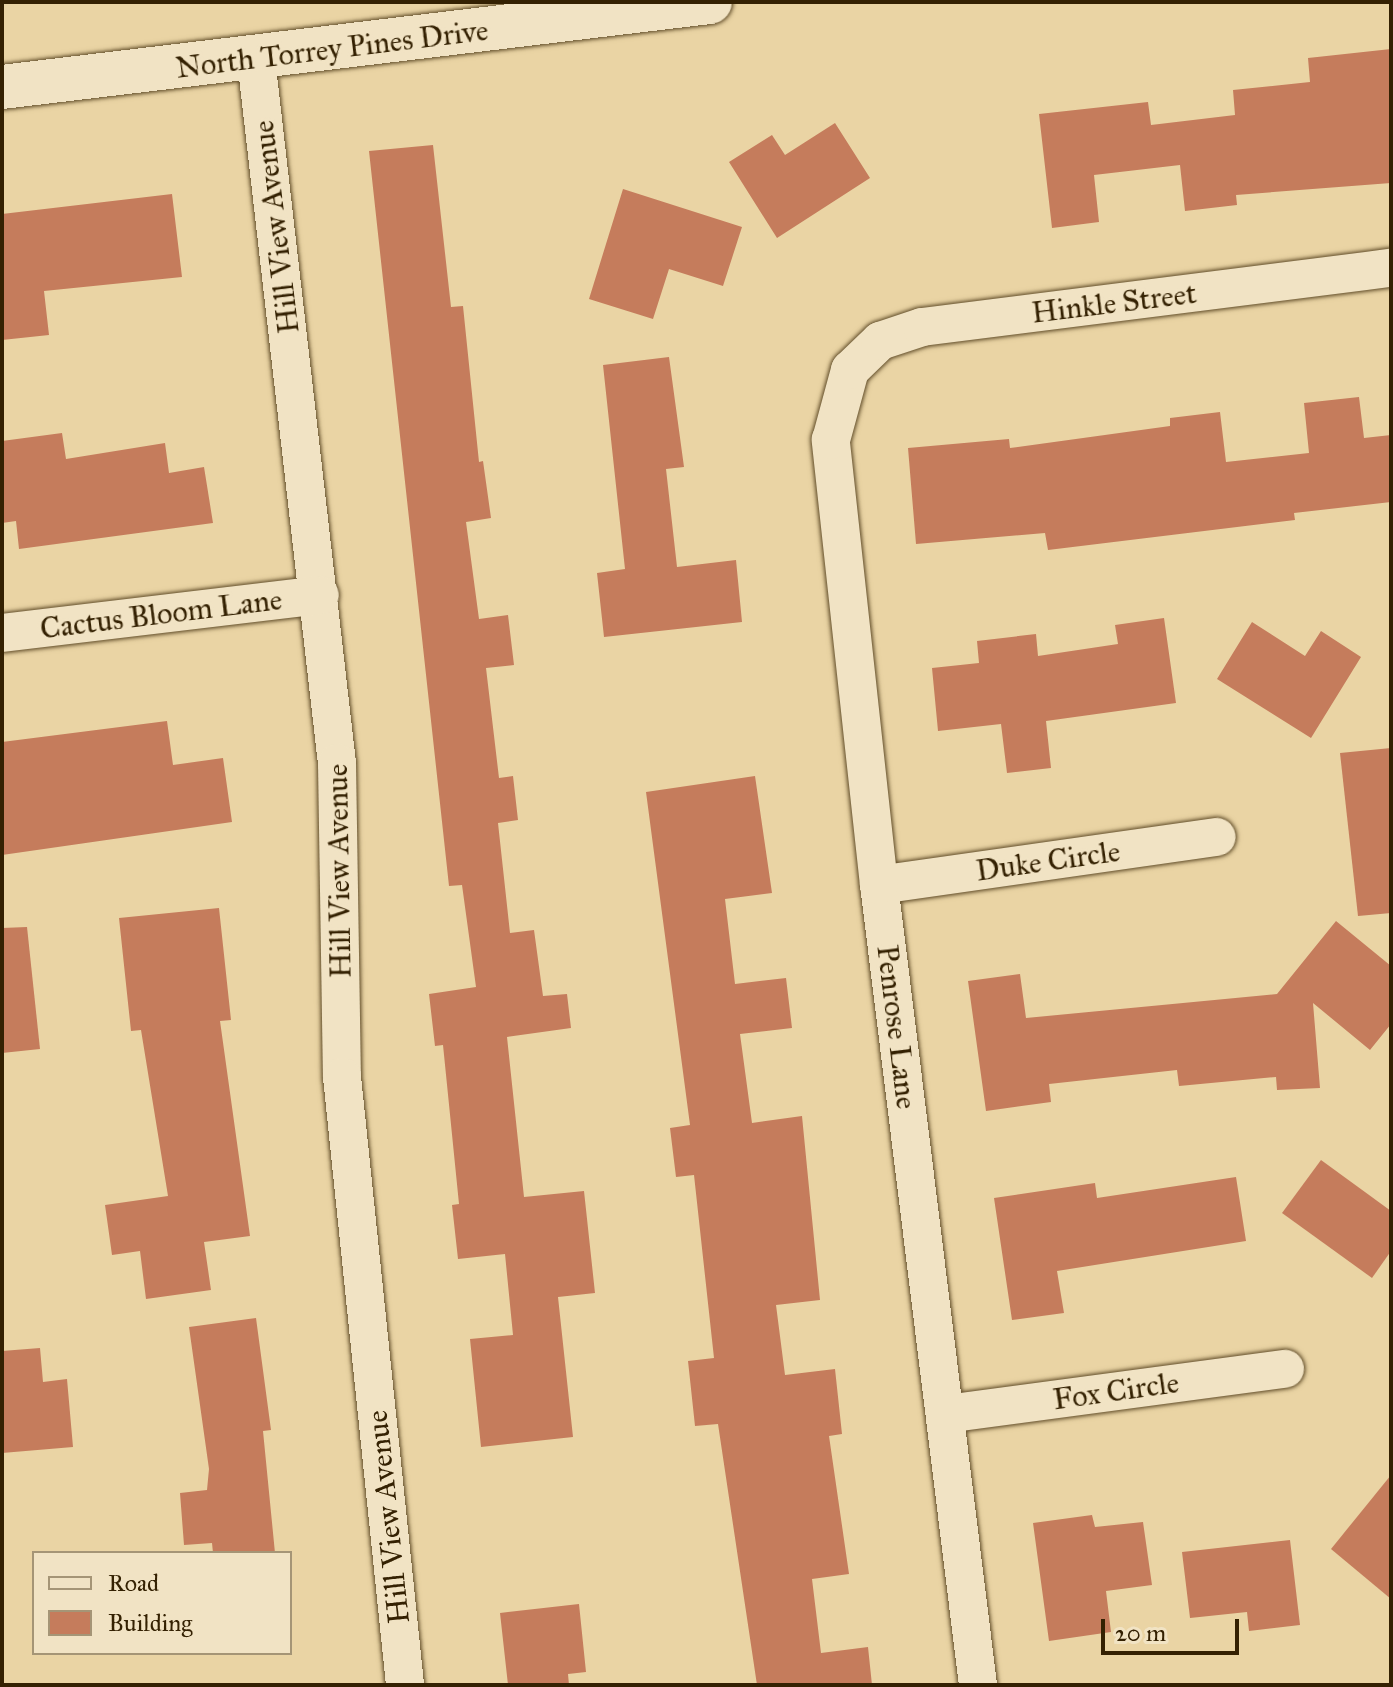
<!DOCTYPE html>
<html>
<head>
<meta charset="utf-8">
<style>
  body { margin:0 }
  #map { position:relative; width:1393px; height:1687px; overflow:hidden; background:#ead4a4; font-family:"IM FELL Great Primer",serif }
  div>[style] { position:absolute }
  .building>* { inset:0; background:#c57c5c }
  .roads { filter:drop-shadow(0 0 2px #624e2a) drop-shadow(0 0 2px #624e2a) }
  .street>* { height:38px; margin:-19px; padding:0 19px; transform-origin:19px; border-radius:19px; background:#f1e3c4 }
  .secondary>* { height:44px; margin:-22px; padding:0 22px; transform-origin:22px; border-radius:22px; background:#f1e3c4 }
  span { translate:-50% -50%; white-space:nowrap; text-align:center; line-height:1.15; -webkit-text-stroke:6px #f1e3c4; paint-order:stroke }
  .street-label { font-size:30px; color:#342102 }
  .frame { position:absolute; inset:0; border:4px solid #342102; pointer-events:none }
  .legend { position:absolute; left:32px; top:1551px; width:260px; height:104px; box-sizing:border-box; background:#f1e3c4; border:2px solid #a59576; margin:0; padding:10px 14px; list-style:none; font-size:24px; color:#342102 }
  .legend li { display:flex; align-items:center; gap:16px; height:40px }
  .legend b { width:40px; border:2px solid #a59576 }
  .scale { position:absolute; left:1101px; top:1619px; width:138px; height:36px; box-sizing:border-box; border:4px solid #342102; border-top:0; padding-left:10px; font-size:24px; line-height:28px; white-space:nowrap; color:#342102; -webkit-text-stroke:6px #f1e3c4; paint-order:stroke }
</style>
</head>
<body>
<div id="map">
  <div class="building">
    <div style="clip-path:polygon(1391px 49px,1391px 183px,1236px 195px,1237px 205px,1185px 211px,1180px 165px,1094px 175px,1099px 222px,1052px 228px,1039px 114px,1148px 102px,1151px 125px,1235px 115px,1233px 90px,1310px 82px,1308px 58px)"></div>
    <div style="clip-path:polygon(835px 123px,870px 178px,777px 238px,729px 162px,772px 135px,785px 155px)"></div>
    <div style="clip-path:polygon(433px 145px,451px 307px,463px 306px,479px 462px,483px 461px,491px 518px,466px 522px,479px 619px,508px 615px,514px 665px,486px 668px,499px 778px,513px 776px,518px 820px,498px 823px,510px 933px,534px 930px,543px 996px,567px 994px,571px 1028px,507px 1037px,524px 1197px,584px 1191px,595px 1293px,558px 1297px,573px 1437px,481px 1447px,470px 1339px,513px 1335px,505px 1254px,458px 1259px,452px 1205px,459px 1204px,443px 1045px,435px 1046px,429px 994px,476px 987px,462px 885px,449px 886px,369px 151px)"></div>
    <div style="clip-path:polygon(623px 189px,742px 227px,723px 286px,669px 269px,653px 319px,589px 299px)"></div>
    <div style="clip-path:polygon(172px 194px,182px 277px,44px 291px,49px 335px,2px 340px,2px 214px)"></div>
    <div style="clip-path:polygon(669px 357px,684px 467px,666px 469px,677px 567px,736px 560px,742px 622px,604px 637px,597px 573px,625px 569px,603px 365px)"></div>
    <div style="clip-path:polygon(1359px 397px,1364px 438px,1391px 435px,1391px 502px,1294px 513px,1295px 520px,1048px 550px,1045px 533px,916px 544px,908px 448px,1009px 439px,1010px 448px,1170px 426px,1170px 418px,1220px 412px,1226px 462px,1309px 453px,1304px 403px)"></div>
    <div style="clip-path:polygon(62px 433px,66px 459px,165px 443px,169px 473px,204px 467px,213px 523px,19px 549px,16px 521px,2px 523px,2px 441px)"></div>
    <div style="clip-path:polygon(1164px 618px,1176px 703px,1046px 721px,1051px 768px,1007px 773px,1001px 724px,938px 731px,932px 668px,979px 663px,977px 641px,1036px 634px,1038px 656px,1118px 644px,1115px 625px)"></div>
    <div style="clip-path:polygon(1252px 622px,1305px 656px,1321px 631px,1361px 657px,1311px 738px,1217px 679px)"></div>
    <div style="clip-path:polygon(167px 721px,173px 765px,223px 758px,232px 822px,2px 855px,2px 742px)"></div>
    <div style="clip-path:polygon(1391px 748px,1391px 913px,1358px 916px,1340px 753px)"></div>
    <div style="clip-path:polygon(755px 776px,772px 893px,725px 899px,735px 984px,786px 978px,792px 1028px,740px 1034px,752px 1123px,802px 1116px,820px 1300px,776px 1305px,785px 1375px,835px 1369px,842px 1434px,829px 1436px,849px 1574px,812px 1579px,821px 1653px,868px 1647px,872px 1685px,757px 1685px,718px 1424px,695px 1426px,688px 1361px,714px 1358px,694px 1175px,676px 1177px,670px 1128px,690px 1125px,646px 792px)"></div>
    <div style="clip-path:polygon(219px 908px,231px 1020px,220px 1021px,250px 1236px,204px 1242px,211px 1290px,146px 1299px,140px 1251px,112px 1255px,105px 1205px,168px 1196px,141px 1030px,131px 1031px,119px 918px)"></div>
    <div style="clip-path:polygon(1336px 921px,1391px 966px,1391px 1024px,1370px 1050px,1313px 1003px,1320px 1088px,1277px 1090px,1276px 1077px,1179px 1086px,1177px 1070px,1049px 1084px,1051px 1102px,986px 1111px,968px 981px,1020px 974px,1026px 1018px,1277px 994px)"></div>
    <div style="clip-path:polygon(27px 927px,40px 1049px,2px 1053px,2px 928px)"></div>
    <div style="clip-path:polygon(1321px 1160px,1391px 1211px,1391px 1251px,1372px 1278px,1282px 1213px)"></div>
    <div style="clip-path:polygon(1236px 1177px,1246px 1241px,1057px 1271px,1064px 1313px,1012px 1320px,994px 1198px,1095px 1183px,1097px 1198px)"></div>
    <div style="clip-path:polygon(256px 1318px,271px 1430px,263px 1431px,275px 1553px,213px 1553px,212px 1543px,184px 1545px,180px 1493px,207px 1490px,209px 1469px,189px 1327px)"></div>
    <div style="clip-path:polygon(40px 1348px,43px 1382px,67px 1379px,73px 1447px,2px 1453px,2px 1351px)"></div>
    <div style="clip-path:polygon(1391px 1475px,1391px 1599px,1331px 1549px)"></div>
    <div style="clip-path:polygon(1092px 1515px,1095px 1527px,1143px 1522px,1152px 1585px,1106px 1591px,1111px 1632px,1049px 1641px,1033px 1523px)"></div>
    <div style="clip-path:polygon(1290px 1540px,1300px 1625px,1249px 1631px,1247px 1612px,1190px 1618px,1182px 1552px)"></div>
    <div style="clip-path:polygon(579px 1604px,586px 1672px,568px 1674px,569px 1685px,508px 1685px,500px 1613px)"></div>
  </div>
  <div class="roads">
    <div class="street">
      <div style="left:256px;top:59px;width:709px;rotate:83.44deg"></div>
      <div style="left:337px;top:763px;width:314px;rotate:89.1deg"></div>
      <div style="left:342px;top:1077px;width:611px;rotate:84.08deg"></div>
      <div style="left:2px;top:633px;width:320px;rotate:-6.8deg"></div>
      <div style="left:879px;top:885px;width:341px;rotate:-8.1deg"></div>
      <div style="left:946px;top:1414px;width:342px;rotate:-7.6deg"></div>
      <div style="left:978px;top:1685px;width:806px;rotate:-97.05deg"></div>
      <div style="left:879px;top:885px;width:448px;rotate:-96.2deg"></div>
      <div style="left:831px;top:440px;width:73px;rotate:-74.8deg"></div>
      <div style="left:850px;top:370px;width:42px;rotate:-44deg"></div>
      <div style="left:880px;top:341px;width:44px;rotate:-18.4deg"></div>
      <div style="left:922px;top:327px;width:473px;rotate:-7.2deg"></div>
    </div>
    <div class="secondary">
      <div style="left:2px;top:87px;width:713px;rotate:-6.85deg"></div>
    </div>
  </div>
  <div class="street-label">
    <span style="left:332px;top:49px;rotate:-7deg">North Torrey Pines Drive</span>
    <span style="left:276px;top:227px;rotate:-97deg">Hill View Avenue</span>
    <span style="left:1114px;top:303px;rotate:-7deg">Hinkle Street</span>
    <span style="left:161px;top:614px;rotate:-7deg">Cactus Bloom Lane</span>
    <span style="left:1048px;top:861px;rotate:-8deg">Duke Circle</span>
    <span style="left:339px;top:871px;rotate:-91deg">Hill View Avenue</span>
    <span style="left:897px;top:1027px;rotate:83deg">Penrose Lane</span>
    <span style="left:1116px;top:1391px;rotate:-8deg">Fox Circle</span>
    <span style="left:388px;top:1517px;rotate:-96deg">Hill View Avenue</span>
  </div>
  <div class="frame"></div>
  <ul class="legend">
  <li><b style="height:10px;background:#f1e3c4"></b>Road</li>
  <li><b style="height:22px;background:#c57c5c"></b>Building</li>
  </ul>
  <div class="scale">20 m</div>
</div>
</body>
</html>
